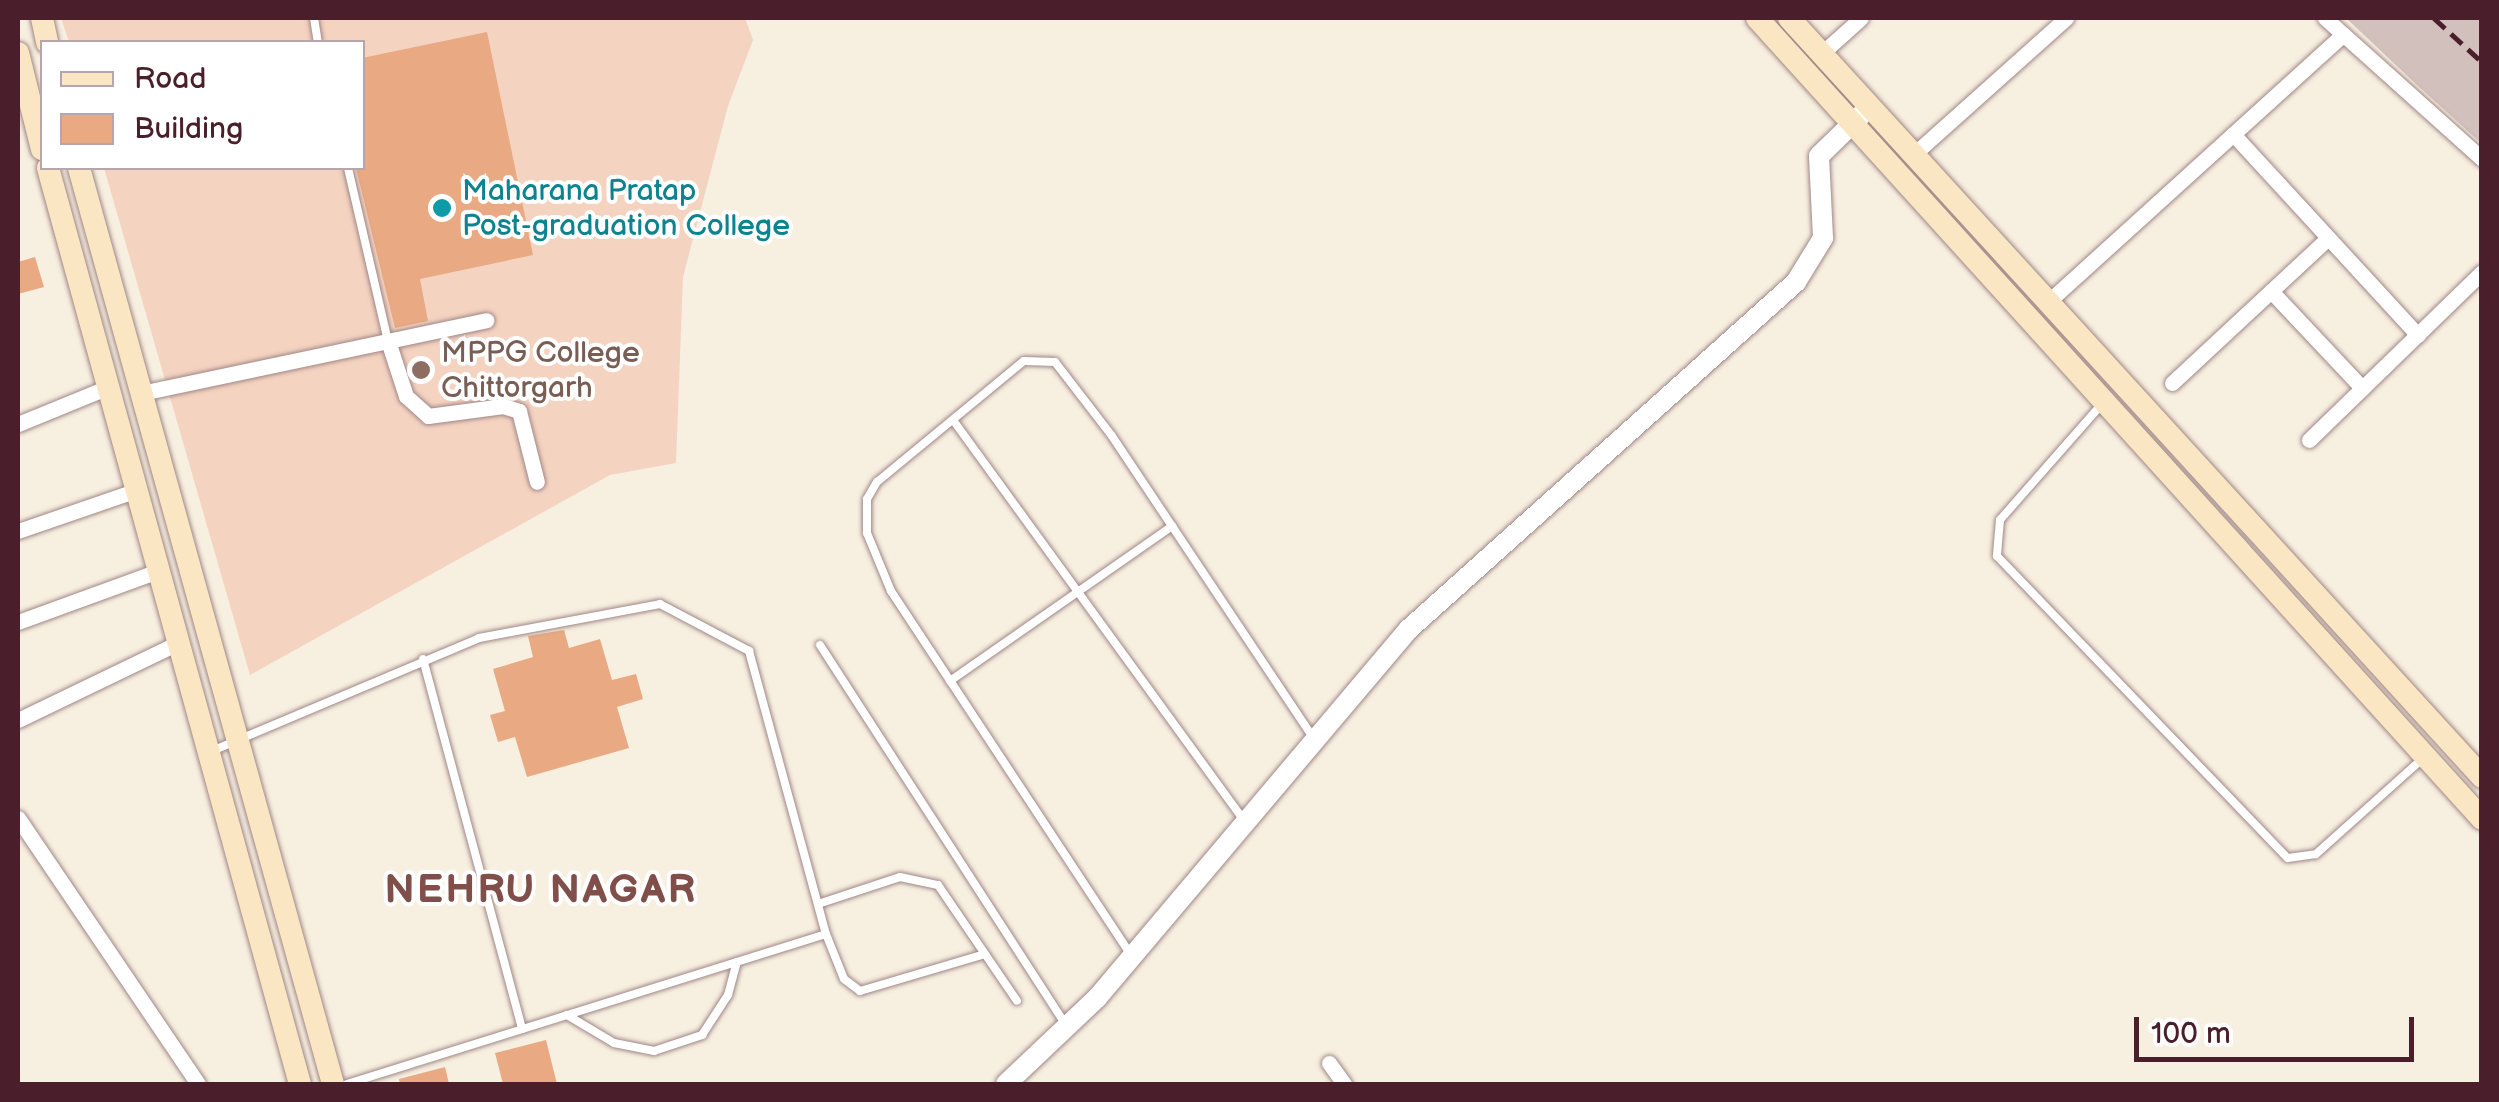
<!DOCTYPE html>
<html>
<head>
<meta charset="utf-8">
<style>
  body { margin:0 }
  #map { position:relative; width:2499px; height:1102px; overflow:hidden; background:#f7efe0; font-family:"Balsamiq Sans",sans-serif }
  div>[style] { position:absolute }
  .built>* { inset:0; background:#f5d3c1 }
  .industrial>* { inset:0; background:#d1c0bc }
  .building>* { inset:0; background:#e8a983 }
  .roads { filter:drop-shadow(0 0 2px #a08786) drop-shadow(0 0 2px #a08786) }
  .service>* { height:8px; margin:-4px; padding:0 4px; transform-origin:4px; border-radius:4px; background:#fff }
  .minor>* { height:15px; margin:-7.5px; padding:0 7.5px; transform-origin:7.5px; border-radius:7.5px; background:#fff }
  .tertiary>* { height:20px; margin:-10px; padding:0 10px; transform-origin:10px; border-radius:10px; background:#fff }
  .secondary>* { height:22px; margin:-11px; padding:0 11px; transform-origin:11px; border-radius:11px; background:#fbe6c4 }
  .rail>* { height:5px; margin-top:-2.5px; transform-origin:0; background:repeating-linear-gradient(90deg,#4a1f2b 0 15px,transparent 0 23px) }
  .dots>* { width:28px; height:28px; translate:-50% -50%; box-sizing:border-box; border:5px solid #fff; border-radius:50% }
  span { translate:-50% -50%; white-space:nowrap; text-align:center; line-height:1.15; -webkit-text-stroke:8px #fff; paint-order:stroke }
  .culture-label { font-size:30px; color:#0d838f }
  .left { translate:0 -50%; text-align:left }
  .education-label { font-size:30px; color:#785e54 }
  .district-label { font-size:40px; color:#814f4a; font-weight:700; letter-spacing:2.5px }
  .frame { position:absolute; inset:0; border:20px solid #4a1f2b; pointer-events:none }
  .legend { position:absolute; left:40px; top:40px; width:325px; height:130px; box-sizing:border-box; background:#fff; border:2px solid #b7a5aa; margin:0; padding:12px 18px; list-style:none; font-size:30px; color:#4a1f2b }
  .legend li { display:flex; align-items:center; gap:20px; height:50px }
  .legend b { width:50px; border:2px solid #b7a5aa }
  .scale { position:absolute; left:2134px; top:1017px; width:280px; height:45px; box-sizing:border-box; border:5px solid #4a1f2b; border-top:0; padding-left:12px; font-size:30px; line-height:35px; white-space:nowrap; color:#4a1f2b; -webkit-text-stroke:8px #fff; paint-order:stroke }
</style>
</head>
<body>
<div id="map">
  <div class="built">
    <div style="clip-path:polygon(61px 18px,745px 18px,753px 40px,728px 106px,683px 277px,676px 463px,610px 475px,250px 675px,104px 168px,362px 168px,362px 42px,69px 42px)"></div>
  </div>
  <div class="industrial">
    <div style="clip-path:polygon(2346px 18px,2481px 18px,2481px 143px,2417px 85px)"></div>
  </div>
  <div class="building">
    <div style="clip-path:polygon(487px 32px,533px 255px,420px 279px,428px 321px,395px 328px,356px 168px,362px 168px,362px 58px)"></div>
    <div style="clip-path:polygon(35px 257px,44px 287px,18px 294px,18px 262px)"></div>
    <div style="clip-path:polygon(564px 630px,569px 648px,600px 639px,612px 680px,636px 674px,643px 699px,617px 707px,629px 748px,527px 777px,515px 737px,498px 742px,490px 715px,505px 711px,493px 669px,533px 657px,528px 636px)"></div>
    <div style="clip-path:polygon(546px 1040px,557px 1084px,503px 1084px,495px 1053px)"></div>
    <div style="clip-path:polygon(445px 1067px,449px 1084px,400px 1084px,399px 1079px)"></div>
  </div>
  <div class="roads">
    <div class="service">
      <div style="left:314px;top:18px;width:24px;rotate:81deg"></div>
      <div style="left:348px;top:168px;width:178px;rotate:77deg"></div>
      <div style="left:2101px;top:405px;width:153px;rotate:131.3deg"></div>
      <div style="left:2000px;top:520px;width:36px;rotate:95deg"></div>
      <div style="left:1997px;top:556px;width:419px;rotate:46.1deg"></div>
      <div style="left:2288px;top:858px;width:28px;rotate:-8deg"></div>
      <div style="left:2316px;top:854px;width:141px;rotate:-41.8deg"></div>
      <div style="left:953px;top:420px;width:495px;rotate:54deg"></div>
      <div style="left:820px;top:645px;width:450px;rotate:57.1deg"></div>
      <div style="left:423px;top:659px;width:383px;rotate:75deg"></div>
      <div style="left:950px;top:681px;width:271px;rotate:-34.9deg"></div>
      <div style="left:212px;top:751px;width:290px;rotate:-22.9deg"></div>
      <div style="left:479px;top:638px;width:184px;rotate:-10.6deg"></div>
      <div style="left:660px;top:604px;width:101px;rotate:27.8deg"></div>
      <div style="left:749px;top:651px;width:293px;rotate:74.8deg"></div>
      <div style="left:826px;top:934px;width:502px;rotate:162.61deg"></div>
      <div style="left:818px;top:904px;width:86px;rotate:-18.2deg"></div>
      <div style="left:900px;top:877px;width:39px;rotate:12deg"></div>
      <div style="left:938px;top:885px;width:140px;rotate:55.7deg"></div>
      <div style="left:826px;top:934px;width:48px;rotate:68.2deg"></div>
      <div style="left:844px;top:979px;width:20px;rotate:37deg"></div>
      <div style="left:860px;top:991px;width:130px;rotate:-16.5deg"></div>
      <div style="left:1131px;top:955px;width:436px;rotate:-123.4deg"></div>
      <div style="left:891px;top:591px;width:63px;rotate:-112.5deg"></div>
      <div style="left:867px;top:533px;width:34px;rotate:-90deg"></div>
      <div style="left:867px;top:499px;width:20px;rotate:-60deg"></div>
      <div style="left:877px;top:482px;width:190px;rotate:-39.5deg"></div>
      <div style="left:1024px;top:361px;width:31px;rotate:2deg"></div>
      <div style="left:1055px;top:362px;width:93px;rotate:52.4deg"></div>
      <div style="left:1112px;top:436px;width:362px;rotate:56.3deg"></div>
      <div style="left:567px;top:1015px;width:55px;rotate:30.8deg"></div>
      <div style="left:614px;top:1043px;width:41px;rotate:11.3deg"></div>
      <div style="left:654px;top:1051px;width:51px;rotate:-18.4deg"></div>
      <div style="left:702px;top:1035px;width:48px;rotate:-57deg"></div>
      <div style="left:728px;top:995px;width:34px;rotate:-75deg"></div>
    </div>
    <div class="minor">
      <div style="left:2325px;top:18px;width:211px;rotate:41.9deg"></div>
      <div style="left:1822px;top:53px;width:52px;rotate:-41.9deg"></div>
      <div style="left:2233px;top:134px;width:273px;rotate:47.4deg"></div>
      <div style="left:1914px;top:154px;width:204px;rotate:-41.8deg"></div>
      <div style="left:2271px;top:291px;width:133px;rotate:46.8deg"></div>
      <div style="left:2049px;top:301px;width:397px;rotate:-42.2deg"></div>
      <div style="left:388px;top:341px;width:58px;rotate:71.9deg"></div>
      <div style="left:406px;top:396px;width:30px;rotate:42deg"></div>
      <div style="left:428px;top:416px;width:76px;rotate:-7.6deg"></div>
      <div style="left:503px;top:406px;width:17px;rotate:17deg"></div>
      <div style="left:519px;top:411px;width:73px;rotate:75.8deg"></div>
      <div style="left:2172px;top:383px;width:213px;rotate:-42.9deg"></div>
      <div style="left:141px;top:393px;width:353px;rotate:-11.9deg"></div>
      <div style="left:18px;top:424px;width:97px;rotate:-22.3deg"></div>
      <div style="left:2309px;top:440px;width:241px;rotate:-44.2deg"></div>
      <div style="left:18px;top:531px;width:126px;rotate:-19deg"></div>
      <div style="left:18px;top:622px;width:149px;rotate:-20deg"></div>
      <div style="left:18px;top:720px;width:175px;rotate:-25.7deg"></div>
      <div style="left:18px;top:818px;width:321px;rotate:55.9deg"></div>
      <div style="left:1329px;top:1063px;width:26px;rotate:54deg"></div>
    </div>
    <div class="tertiary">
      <div style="left:1006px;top:1084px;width:125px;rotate:-43.4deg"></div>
      <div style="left:1097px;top:998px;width:483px;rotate:-49.8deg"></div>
      <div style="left:1409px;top:629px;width:520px;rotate:-41.88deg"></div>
      <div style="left:1796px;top:282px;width:52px;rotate:-58.5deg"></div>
      <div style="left:1823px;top:238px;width:82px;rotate:-92.8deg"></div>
      <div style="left:1819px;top:156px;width:59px;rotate:-44.3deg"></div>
    </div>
    <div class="secondary">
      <div style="left:42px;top:18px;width:25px;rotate:78deg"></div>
      <div style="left:1757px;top:18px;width:1080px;rotate:47.85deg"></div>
      <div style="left:1789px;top:18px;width:1028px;rotate:47.6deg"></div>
      <div style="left:18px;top:53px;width:99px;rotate:76deg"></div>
      <div style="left:48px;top:168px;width:950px;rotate:74.62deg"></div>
      <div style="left:79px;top:168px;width:951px;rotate:74.5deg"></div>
    </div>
  </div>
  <div class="rail">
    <div style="left:2434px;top:18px;width:65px;rotate:42.5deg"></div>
  </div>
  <div class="dots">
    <div style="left:442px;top:208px;background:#0f9aa8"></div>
    <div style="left:421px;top:370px;background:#8d6e63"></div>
  </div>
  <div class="culture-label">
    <span class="left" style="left:462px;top:208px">Maharana Pratap<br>Post-graduation College</span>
  </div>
  <div class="education-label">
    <span class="left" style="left:441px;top:370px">MPPG College<br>Chittorgarh</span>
  </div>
  <div class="district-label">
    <span style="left:541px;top:890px">NEHRU NAGAR</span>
  </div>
  <div class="frame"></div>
  <ul class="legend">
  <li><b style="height:12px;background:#fbe6c4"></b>Road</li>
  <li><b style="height:28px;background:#e8a983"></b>Building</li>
  </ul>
  <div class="scale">100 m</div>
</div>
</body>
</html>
